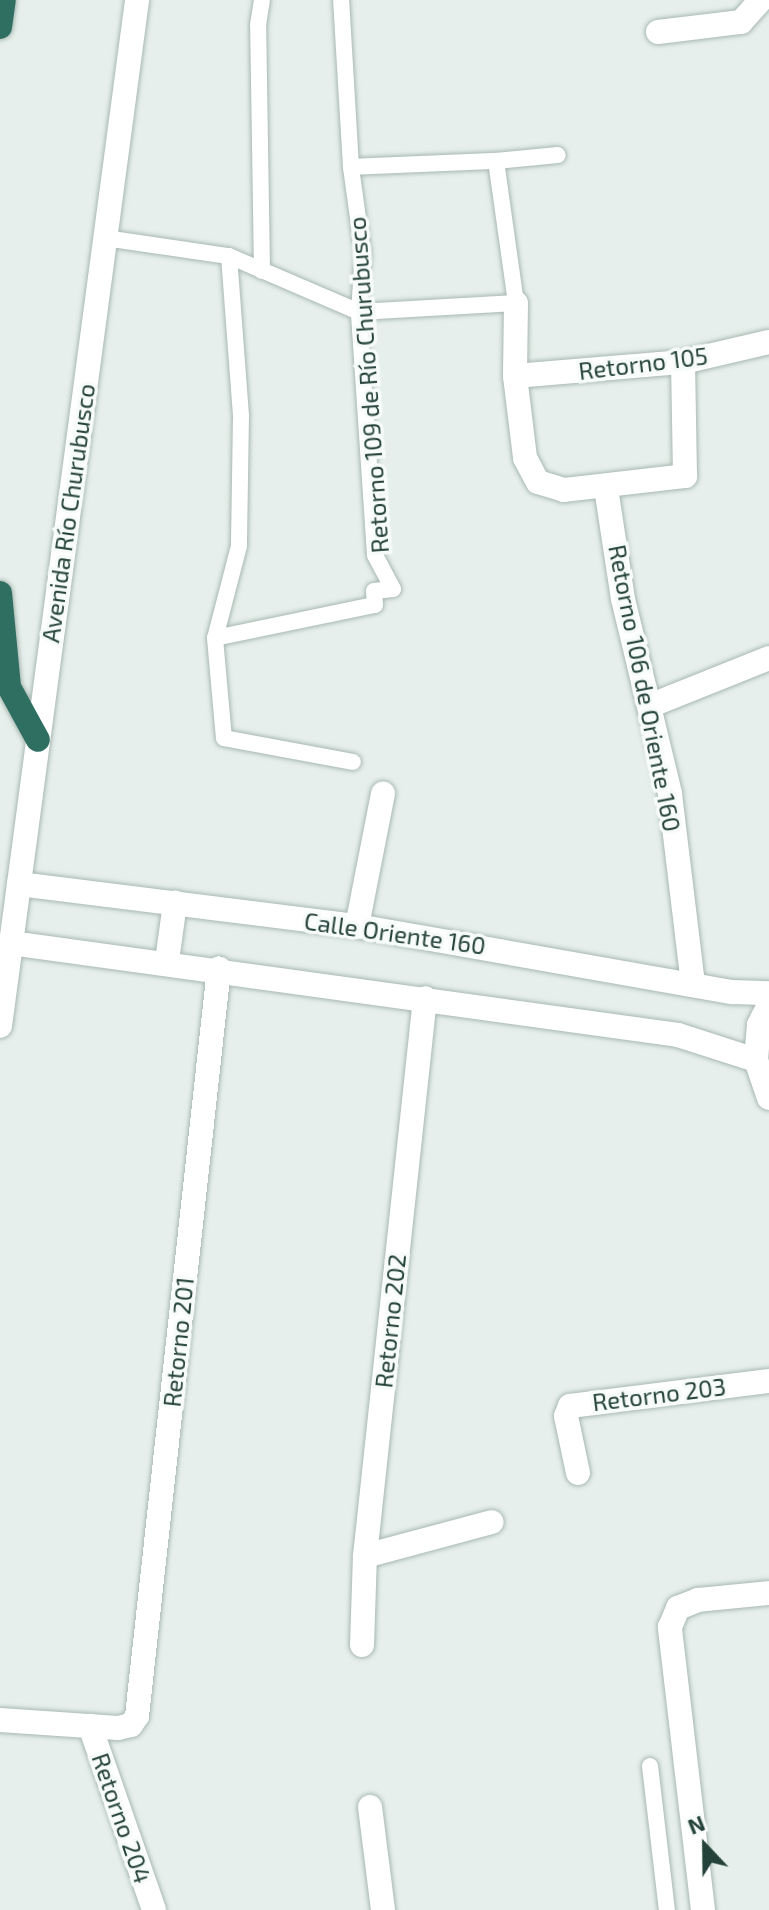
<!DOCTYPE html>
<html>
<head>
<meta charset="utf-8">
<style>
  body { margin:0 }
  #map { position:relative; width:769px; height:1910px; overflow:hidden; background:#e6efeb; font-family:"Exo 2",sans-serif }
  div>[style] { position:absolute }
  .roads { filter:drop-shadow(0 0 2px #a8b8b2) drop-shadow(0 0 2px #a8b8b2) }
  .lane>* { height:16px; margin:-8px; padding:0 8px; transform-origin:8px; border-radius:8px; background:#fff }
  .street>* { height:24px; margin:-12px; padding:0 12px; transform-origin:12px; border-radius:12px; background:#fff }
  .secondary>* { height:24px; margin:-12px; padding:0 12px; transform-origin:12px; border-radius:12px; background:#fff }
  .highway>* { height:24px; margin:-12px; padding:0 12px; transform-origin:12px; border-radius:12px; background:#2f6f62 }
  span { translate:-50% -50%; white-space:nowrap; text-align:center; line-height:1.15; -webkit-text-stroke:7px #f7fbf9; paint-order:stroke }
  .street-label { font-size:24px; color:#24423a }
  .north { position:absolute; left:665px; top:1806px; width:80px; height:80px; -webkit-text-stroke:6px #f7fbf9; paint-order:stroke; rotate:338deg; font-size:22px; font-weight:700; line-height:32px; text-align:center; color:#24423a }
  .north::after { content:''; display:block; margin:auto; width:28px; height:36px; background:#24423a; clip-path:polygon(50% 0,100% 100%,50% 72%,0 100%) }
</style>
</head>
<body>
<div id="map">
  <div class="roads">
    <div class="lane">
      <div style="left:351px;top:167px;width:145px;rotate:-2.4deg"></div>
      <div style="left:105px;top:238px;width:125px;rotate:8.3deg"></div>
      <div style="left:229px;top:256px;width:142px;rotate:23.3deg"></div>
      <div style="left:359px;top:312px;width:157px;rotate:-3.3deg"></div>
      <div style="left:516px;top:303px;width:143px;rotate:-98deg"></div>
      <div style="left:496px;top:161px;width:62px;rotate:-5.5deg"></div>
      <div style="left:229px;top:256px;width:159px;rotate:85.7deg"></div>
      <div style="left:241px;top:415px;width:131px;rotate:90.9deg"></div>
      <div style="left:239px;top:546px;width:95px;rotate:104.6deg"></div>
      <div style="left:215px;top:638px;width:100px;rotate:84.9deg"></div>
      <div style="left:224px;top:738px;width:131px;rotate:10.5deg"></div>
      <div style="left:262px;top:271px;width:246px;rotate:-90.9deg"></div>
      <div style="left:258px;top:25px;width:25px;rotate:-81deg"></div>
      <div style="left:215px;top:638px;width:163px;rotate:-11.7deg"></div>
      <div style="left:375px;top:605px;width:14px;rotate:-94deg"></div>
      <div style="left:374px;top:591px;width:19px;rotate:-6deg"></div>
      <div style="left:393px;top:589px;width:38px;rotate:-118deg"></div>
      <div style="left:375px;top:555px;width:244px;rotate:-93.8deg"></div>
      <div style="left:359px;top:312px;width:58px;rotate:-86.1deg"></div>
      <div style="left:363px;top:254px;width:88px;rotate:-97.9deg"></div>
      <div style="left:351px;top:167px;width:167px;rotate:-93.4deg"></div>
      <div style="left:650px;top:1766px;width:145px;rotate:83.3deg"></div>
    </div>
    <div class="street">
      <div style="left:658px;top:32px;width:84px;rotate:-6.9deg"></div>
      <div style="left:741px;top:22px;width:30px;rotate:-48deg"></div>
      <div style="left:516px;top:303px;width:73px;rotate:90.8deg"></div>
      <div style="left:515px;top:376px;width:83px;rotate:83deg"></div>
      <div style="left:525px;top:458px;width:27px;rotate:62deg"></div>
      <div style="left:538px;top:482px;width:27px;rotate:17deg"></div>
      <div style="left:564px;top:490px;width:122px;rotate:-6.6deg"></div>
      <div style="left:685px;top:476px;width:114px;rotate:-91deg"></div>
      <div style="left:515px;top:376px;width:169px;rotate:-4.8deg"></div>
      <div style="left:683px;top:362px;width:88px;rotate:-13.1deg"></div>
      <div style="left:606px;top:488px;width:112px;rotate:81.3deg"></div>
      <div style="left:623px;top:599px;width:201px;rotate:76.4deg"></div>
      <div style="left:670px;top:794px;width:191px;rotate:83.1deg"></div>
      <div style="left:652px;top:705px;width:126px;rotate:-21.9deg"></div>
      <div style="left:357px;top:926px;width:135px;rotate:-78.9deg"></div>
      <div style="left:578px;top:1473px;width:58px;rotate:-101.9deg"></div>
      <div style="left:566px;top:1416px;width:11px;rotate:-68deg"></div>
      <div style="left:570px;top:1406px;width:201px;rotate:-7.2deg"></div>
      <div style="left:365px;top:1556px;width:131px;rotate:-15deg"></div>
      <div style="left:362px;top:1645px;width:89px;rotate:-88.1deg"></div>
      <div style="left:365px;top:1556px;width:561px;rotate:-83.86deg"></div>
      <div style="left:0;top:1720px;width:118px;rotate:3.9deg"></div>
      <div style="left:118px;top:1728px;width:13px;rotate:-13deg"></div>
      <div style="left:131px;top:1725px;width:11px;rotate:-56deg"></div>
      <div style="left:137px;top:1716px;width:752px;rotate:-83.74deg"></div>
      <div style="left:90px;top:1726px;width:195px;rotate:70.8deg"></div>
      <div style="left:370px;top:1807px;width:104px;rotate:82.8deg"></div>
      <div style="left:703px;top:1910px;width:285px;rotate:-96.7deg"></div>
      <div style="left:670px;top:1627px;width:21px;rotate:-67deg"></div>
      <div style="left:678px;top:1608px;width:22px;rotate:-22deg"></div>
      <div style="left:698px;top:1600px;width:71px;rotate:-5.6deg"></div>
    </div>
    <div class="secondary">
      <div style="left:19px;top:884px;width:341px;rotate:7.1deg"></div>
      <div style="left:357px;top:926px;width:382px;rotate:10deg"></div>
      <div style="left:733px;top:992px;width:36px;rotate:2deg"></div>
      <div style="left:11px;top:943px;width:673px;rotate:7.85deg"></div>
      <div style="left:678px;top:1035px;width:82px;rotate:17.8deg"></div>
      <div style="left:167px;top:961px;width:59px;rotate:-82.1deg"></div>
      <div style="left:769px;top:1005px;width:22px;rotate:117deg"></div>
      <div style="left:759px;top:1025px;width:35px;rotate:95deg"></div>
      <div style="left:756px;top:1060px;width:40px;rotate:71.1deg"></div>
      <div style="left:0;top:1026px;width:1035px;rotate:-82.39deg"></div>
    </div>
    <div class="highway">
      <div style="left:0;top:27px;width:27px;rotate:-82deg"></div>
      <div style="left:0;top:593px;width:94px;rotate:84.5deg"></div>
      <div style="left:9px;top:687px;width:60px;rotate:61.3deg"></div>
    </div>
  </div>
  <div class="street-label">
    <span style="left:643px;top:363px;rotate:-7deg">Retorno 105</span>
    <span style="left:368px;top:385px;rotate:-94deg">Retorno 109 de Río Churubusco</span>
    <span style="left:68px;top:513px;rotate:-82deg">Avenida Río Churubusco</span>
    <span style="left:645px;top:688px;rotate:79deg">Retorno 106 de Oriente 160</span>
    <span style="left:395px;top:933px;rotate:8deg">Calle Oriente 160</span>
    <span style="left:390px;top:1321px;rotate:-84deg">Retorno 202</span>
    <span style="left:178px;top:1342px;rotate:-84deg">Retorno 201</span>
    <span style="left:659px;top:1394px;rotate:-7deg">Retorno 203</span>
    <span style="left:122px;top:1818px;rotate:71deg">Retorno 204</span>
  </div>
  <div class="north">N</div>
</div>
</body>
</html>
